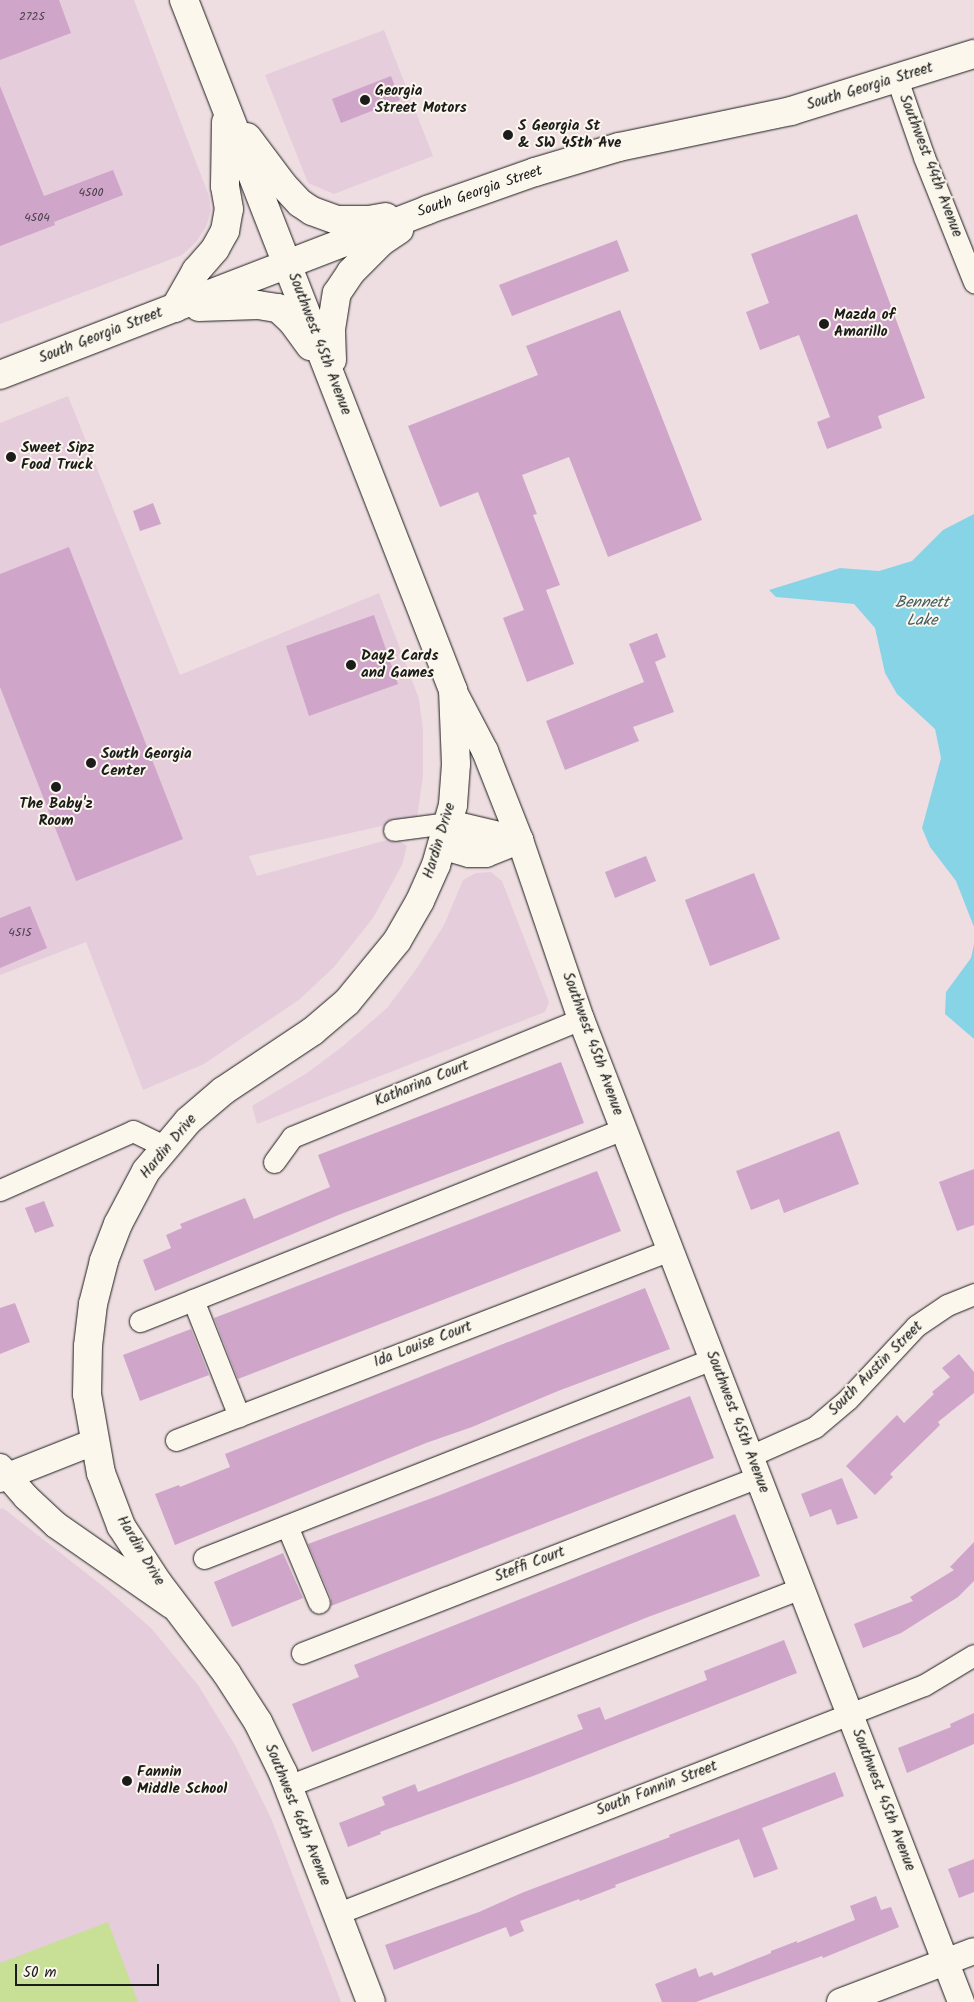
<!DOCTYPE html>
<html>
<head>
<meta charset="utf-8">
<style>
  body { margin:0 }
  #map { position:relative; width:974px; height:2002px; overflow:hidden; background:#eedee2; font-family:Kalam,sans-serif }
  div>[style] { position:absolute }
  .built>* { inset:0; background:#e5cddb }
  .green>* { inset:0; background:#c7e096 }
  .water>* { inset:0; background:#88d4e7 }
  .building>* { inset:0; background:#cfa5ca }
  .roads { filter:drop-shadow(0 0 1px #1c1c1c) drop-shadow(0 0 1px #1c1c1c) }
  .minor>* { height:21px; margin:-10.5px; padding:0 10.5px; transform-origin:10.5px; border-radius:10.5px; background:#fbf7ec }
  .tertiary>* { height:26px; margin:-13px; padding:0 13px; transform-origin:13px; border-radius:13px; background:#fbf7ec }
  .secondary>* { height:28px; margin:-14px; padding:0 14px; transform-origin:14px; border-radius:14px; background:#fbf7ec }
  .dots>* { width:14px; height:14px; translate:-50% -50%; box-sizing:border-box; border:2px solid #fbf7ec; border-radius:50% }
  span { translate:-50% -50%; white-space:nowrap; text-align:center; line-height:1.15; -webkit-text-stroke:4px #fbf7ec; paint-order:stroke }
  .number-label { font-size:12px; color:#493e48 }
  .number-label span { -webkit-text-stroke-width:0 }
  .street-label { font-size:15px; color:#1c1c1c }
  .poi-label { font-size:15px; color:#1c1c1c; font-weight:700 }
  .left { translate:0 -50%; text-align:left }
  .water-label { font-size:16px; color:#425c63; font-style:italic }
  .scale { position:absolute; left:15px; top:1964px; width:144px; height:22px; box-sizing:border-box; border:2px solid #1c1c1c; border-top:0; padding-left:6px; font-size:15px; line-height:18px; white-space:nowrap; color:#1c1c1c; -webkit-text-stroke:4px #fbf7ec; paint-order:stroke }
</style>
</head>
<body>
<div id="map">
  <div class="built">
    <div style="clip-path:polygon(0 0,134px 0,209px 196px,211px 211px,206px 227px,196px 242px,182px 255px,0 324px)"></div>
    <div style="clip-path:polygon(384px 30px,433px 156px,334px 194px,308px 183px,265px 75px)"></div>
    <div style="clip-path:polygon(68px 396px,180px 675px,379px 593px,419px 699px,423px 730px,423px 776px,417px 818px,249px 856px,257px 876px,394px 838px,407px 846px,402px 865px,373px 918px,334px 967px,300px 999px,204px 1064px,143px 1090px,86px 942px,0 975px,0 423px)"></div>
    <div style="clip-path:polygon(491px 872px,502px 881px,549px 1002px,545px 1012px,257px 1124px,252px 1106px,307px 1073px,343px 1046px,387px 1008px,417px 968px,444px 925px,463px 880px,476px 873px)"></div>
    <div style="clip-path:polygon(3px 1508px,109px 1591px,152px 1629px,198px 1685px,235px 1745px,271px 1818px,341px 2002px,0 2002px,0 1509px)"></div>
  </div>
  <div class="green">
    <div style="clip-path:polygon(108px 1922px,138px 2002px,0 2002px,0 1963px)"></div>
  </div>
  <div class="water">
    <div style="clip-path:polygon(974px 514px,974px 927px,956px 881px,930px 847px,922px 828px,941px 758px,935px 729px,897px 694px,885px 673px,875px 628px,854px 604px,776px 597px,769px 590px,840px 568px,879px 571px,912px 561px,943px 530px)"></div>
    <div style="clip-path:polygon(974px 944px,974px 1039px,945px 1014px,946px 992px,971px 958px)"></div>
  </div>
  <div class="building">
    <div style="clip-path:polygon(0 0,59px 0,71px 33px,0 60px)"></div>
    <div style="clip-path:polygon(391px 76px,400px 100px,341px 123px,332px 99px)"></div>
    <div style="clip-path:polygon(0 86px,44px 196px,113px 170px,123px 195px,54px 222px,55px 225px,0 246px)"></div>
    <div style="clip-path:polygon(857px 214px,925px 398px,878px 416px,882px 428px,827px 449px,817px 422px,830px 417px,799px 335px,760px 350px,746px 312px,769px 303px,751px 254px)"></div>
    <div style="clip-path:polygon(617px 240px,629px 271px,512px 316px,499px 285px)"></div>
    <div style="clip-path:polygon(620px 310px,702px 520px,608px 557px,569px 457px,522px 475px,537px 514px,533px 515px,560px 585px,546px 590px,574px 664px,527px 682px,503px 618px,524px 610px,478px 492px,440px 507px,408px 426px,538px 375px,526px 346px)"></div>
    <div style="clip-path:polygon(153px 503px,161px 524px,140px 531px,133px 511px)"></div>
    <div style="clip-path:polygon(69px 547px,183px 839px,76px 881px,0 687px,0 574px)"></div>
    <div style="clip-path:polygon(374px 615px,398px 684px,309px 716px,286px 646px)"></div>
    <div style="clip-path:polygon(657px 633px,666px 657px,655px 662px,674px 712px,633px 727px,639px 741px,565px 770px,546px 721px,644px 682px,629px 644px)"></div>
    <div style="clip-path:polygon(646px 856px,656px 881px,615px 898px,605px 872px)"></div>
    <div style="clip-path:polygon(754px 873px,780px 939px,710px 966px,685px 900px)"></div>
    <div style="clip-path:polygon(30px 906px,47px 948px,0 968px,0 918px)"></div>
    <div style="clip-path:polygon(561px 1062px,584px 1123px,341px 1214px,155px 1291px,143px 1260px,171px 1248px,166px 1235px,182px 1228px,180px 1224px,245px 1198px,254px 1219px,330px 1187px,318px 1155px)"></div>
    <div style="clip-path:polygon(839px 1131px,859px 1184px,784px 1213px,779px 1199px,751px 1210px,736px 1171px)"></div>
    <div style="clip-path:polygon(974px 1169px,974px 1225px,957px 1231px,939px 1182px)"></div>
    <div style="clip-path:polygon(597px 1171px,621px 1231px,238px 1379px,214px 1318px)"></div>
    <div style="clip-path:polygon(44px 1201px,54px 1226px,35px 1233px,25px 1208px)"></div>
    <div style="clip-path:polygon(645px 1288px,670px 1349px,558px 1391px,472px 1427px,426px 1443px,175px 1545px,155px 1494px,179px 1485px,180px 1487px,230px 1467px,225px 1454px)"></div>
    <div style="clip-path:polygon(15px 1303px,30px 1342px,0 1354px,0 1308px)"></div>
    <div style="clip-path:polygon(191px 1329px,209px 1375px,140px 1401px,123px 1355px)"></div>
    <div style="clip-path:polygon(959px 1354px,974px 1372px,974px 1393px,938px 1422px,940px 1425px,890px 1474px,893px 1477px,875px 1495px,846px 1466px,897px 1415px,904px 1423px,934px 1394px,932px 1392px,950px 1377px,942px 1368px)"></div>
    <div style="clip-path:polygon(690px 1396px,714px 1458px,331px 1606px,331px 1598px,308px 1544px,440px 1495px)"></div>
    <div style="clip-path:polygon(842px 1478px,858px 1518px,837px 1525px,831px 1509px,810px 1517px,801px 1494px)"></div>
    <div style="clip-path:polygon(735px 1514px,760px 1576px,648px 1617px,312px 1752px,292px 1704px,359px 1677px,354px 1665px)"></div>
    <div style="clip-path:polygon(974px 1542px,974px 1581px,958px 1597px,901px 1633px,863px 1648px,854px 1624px,913px 1601px,910px 1597px,954px 1570px,950px 1567px)"></div>
    <div style="clip-path:polygon(283px 1553px,303px 1598px,232px 1627px,214px 1582px)"></div>
    <div style="clip-path:polygon(784px 1640px,797px 1673px,533px 1776px,380px 1832px,381px 1834px,348px 1847px,339px 1823px,385px 1805px,382px 1797px,415px 1784px,418px 1792px,583px 1729px,577px 1715px,600px 1707px,605px 1720px,707px 1680px,704px 1671px)"></div>
    <div style="clip-path:polygon(974px 1713px,974px 1744px,907px 1773px,898px 1748px,951px 1727px,950px 1724px)"></div>
    <div style="clip-path:polygon(835px 1772px,844px 1796px,762px 1828px,778px 1869px,754px 1878px,739px 1839px,615px 1885px,616px 1887px,580px 1901px,579px 1899px,520px 1921px,524px 1931px,510px 1937px,506px 1927px,394px 1970px,385px 1945px,479px 1912px,524px 1892px,670px 1837px,669px 1835px)"></div>
    <div style="clip-path:polygon(974px 1859px,974px 1892px,959px 1898px,948px 1869px)"></div>
    <div style="clip-path:polygon(876px 1896px,881px 1910px,891px 1907px,899px 1927px,823px 1958px,822px 1956px,696px 2002px,662px 2002px,655px 1984px,696px 1968px,699px 1977px,712px 1972px,714px 1976px,771px 1953px,771px 1951px,797px 1941px,797px 1943px,855px 1920px,850px 1906px)"></div>
  </div>
  <div class="roads">
    <div class="minor">
      <div style="left:897px;top:79px;width:83px;rotate:70.9deg"></div>
      <div style="left:924px;top:157px;width:135px;rotate:68.2deg"></div>
      <div style="left:394px;top:830px;width:54px;rotate:-7.4deg"></div>
      <div style="left:274px;top:1162px;width:31px;rotate:-54deg"></div>
      <div style="left:292px;top:1137px;width:312px;rotate:-22.2deg"></div>
      <div style="left:0;top:1190px;width:145px;rotate:-23.9deg"></div>
      <div style="left:133px;top:1131px;width:37px;rotate:26deg"></div>
      <div style="left:193px;top:1300px;width:125px;rotate:68.4deg"></div>
      <div style="left:140px;top:1321px;width:520px;rotate:-21.68deg"></div>
      <div style="left:176px;top:1440px;width:529px;rotate:-21.04deg"></div>
      <div style="left:750px;top:1456px;width:71px;rotate:-24deg"></div>
      <div style="left:815px;top:1427px;width:43px;rotate:-40.3deg"></div>
      <div style="left:848px;top:1399px;width:100px;rotate:-47deg"></div>
      <div style="left:916px;top:1326px;width:37px;rotate:-34deg"></div>
      <div style="left:947px;top:1305px;width:29px;rotate:-22deg"></div>
      <div style="left:287px;top:1526px;width:83px;rotate:67.4deg"></div>
      <div style="left:204px;top:1558px;width:546px;rotate:-21.39deg"></div>
      <div style="left:302px;top:1653px;width:489px;rotate:-21.1deg"></div>
      <div style="left:288px;top:1786px;width:550px;rotate:-21.1deg"></div>
      <div style="left:336px;top:1914px;width:631px;rotate:-21.28deg"></div>
      <div style="left:924px;top:1685px;width:58px;rotate:-31deg"></div>
    </div>
    <div class="tertiary">
      <div style="left:453px;top:690px;width:69px;rotate:62.3deg"></div>
      <div style="left:485px;top:751px;width:96px;rotate:68.5deg"></div>
      <div style="left:520px;top:840px;width:189px;rotate:71.2deg"></div>
      <div style="left:581px;top:1019px;width:1054px;rotate:68.86deg"></div>
      <div style="left:448px;top:823px;width:74px;rotate:13.3deg"></div>
      <div style="left:441px;top:846px;width:29px;rotate:16deg"></div>
      <div style="left:469px;top:854px;width:17px"></div>
      <div style="left:486px;top:854px;width:37px;rotate:-22deg"></div>
      <div style="left:0;top:1467px;width:40px;rotate:49deg"></div>
      <div style="left:26px;top:1497px;width:41px;rotate:43deg"></div>
      <div style="left:56px;top:1525px;width:141px;rotate:34.9deg"></div>
      <div style="left:0;top:1479px;width:101px;rotate:-21.5deg"></div>
      <div style="left:840px;top:2002px;width:143px;rotate:-20.8deg"></div>
    </div>
    <div class="secondary">
      <div style="left:184px;top:0;width:741px;rotate:68.7deg"></div>
      <div style="left:453px;top:690px;width:74px;rotate:87.7deg"></div>
      <div style="left:456px;top:764px;width:41px;rotate:94.2deg"></div>
      <div style="left:453px;top:805px;width:62px;rotate:105.8deg"></div>
      <div style="left:436px;top:865px;width:39px;rotate:114deg"></div>
      <div style="left:420px;top:901px;width:46px;rotate:119.9deg"></div>
      <div style="left:397px;top:941px;width:79px;rotate:129.3deg"></div>
      <div style="left:347px;top:1002px;width:45px;rotate:139.5deg"></div>
      <div style="left:313px;top:1031px;width:108px;rotate:146.3deg"></div>
      <div style="left:223px;top:1091px;width:46px;rotate:139.4deg"></div>
      <div style="left:188px;top:1121px;width:65px;rotate:130deg"></div>
      <div style="left:146px;top:1171px;width:60px;rotate:117.8deg"></div>
      <div style="left:118px;top:1224px;width:40px;rotate:111deg"></div>
      <div style="left:104px;top:1261px;width:44px;rotate:104.3deg"></div>
      <div style="left:93px;top:1304px;width:42px;rotate:96.8deg"></div>
      <div style="left:88px;top:1346px;width:48px;rotate:91.2deg"></div>
      <div style="left:87px;top:1394px;width:80px;rotate:80deg"></div>
      <div style="left:101px;top:1473px;width:57px;rotate:69.3deg"></div>
      <div style="left:121px;top:1526px;width:68px;rotate:57deg"></div>
      <div style="left:158px;top:1583px;width:114px;rotate:52.8deg"></div>
      <div style="left:227px;top:1674px;width:57px;rotate:57.1deg"></div>
      <div style="left:258px;top:1722px;width:57px;rotate:63.9deg"></div>
      <div style="left:283px;top:1773px;width:245px;rotate:69deg"></div>
      <div style="left:247px;top:137px;width:60px;rotate:53.1deg"></div>
      <div style="left:283px;top:185px;width:25px;rotate:47deg"></div>
      <div style="left:300px;top:203px;width:14px;rotate:34deg"></div>
      <div style="left:312px;top:211px;width:27px;rotate:20deg"></div>
      <div style="left:337px;top:220px;width:32px"></div>
      <div style="left:369px;top:220px;width:17px;rotate:-10deg"></div>
      <div style="left:199px;top:307px;width:59px;rotate:-1.9deg"></div>
      <div style="left:258px;top:305px;width:20px;rotate:9deg"></div>
      <div style="left:278px;top:308px;width:19px;rotate:43deg"></div>
      <div style="left:292px;top:321px;width:31px;rotate:54deg"></div>
      <div style="left:175px;top:308px;width:43px;rotate:-60.4deg"></div>
      <div style="left:196px;top:271px;width:29px;rotate:-49deg"></div>
      <div style="left:215px;top:249px;width:21px;rotate:-61deg"></div>
      <div style="left:225px;top:231px;width:22px;rotate:-80deg"></div>
      <div style="left:229px;top:209px;width:23px;rotate:-100deg"></div>
      <div style="left:225px;top:186px;width:64px;rotate:-89.1deg"></div>
      <div style="left:332px;top:360px;width:31px;rotate:-92deg"></div>
      <div style="left:331px;top:329px;width:36px;rotate:-81deg"></div>
      <div style="left:337px;top:293px;width:25px;rotate:-56deg"></div>
      <div style="left:351px;top:272px;width:42px;rotate:-45deg"></div>
      <div style="left:381px;top:242px;width:22px;rotate:-34deg"></div>
      <div style="left:0;top:375px;width:458px;rotate:-21.1deg"></div>
      <div style="left:427px;top:210px;width:114px;rotate:-19.4deg"></div>
      <div style="left:535px;top:172px;width:88px;rotate:-16.6deg"></div>
      <div style="left:619px;top:147px;width:176px;rotate:-11.8deg"></div>
      <div style="left:791px;top:111px;width:192px;rotate:-17.3deg"></div>
    </div>
  </div>
  <div class="dots">
    <div style="left:365px;top:100px;background:#1c1c1c"></div>
    <div style="left:508px;top:135px;background:#1c1c1c"></div>
    <div style="left:824px;top:324px;background:#1c1c1c"></div>
    <div style="left:11px;top:457px;background:#1c1c1c"></div>
    <div style="left:351px;top:665px;background:#1c1c1c"></div>
    <div style="left:91px;top:763px;background:#1c1c1c"></div>
    <div style="left:56px;top:787px;background:#1c1c1c"></div>
    <div style="left:127px;top:1781px;background:#1c1c1c"></div>
  </div>
  <div class="number-label">
    <span style="left:32px;top:17px">2725</span>
    <span style="left:91px;top:193px">4500</span>
    <span style="left:37px;top:218px">4504</span>
    <span style="left:20px;top:933px">4515</span>
  </div>
  <div class="street-label">
    <span style="left:870px;top:87px;rotate:-17deg">South Georgia Street</span>
    <span style="left:930px;top:166px;rotate:69deg">Southwest 44th Avenue</span>
    <span style="left:480px;top:192px;rotate:-19deg">South Georgia Street</span>
    <span style="left:101px;top:336px;rotate:-21deg">South Georgia Street</span>
    <span style="left:319px;top:344px;rotate:69deg">Southwest 45th Avenue</span>
    <span style="left:440px;top:841px;rotate:-73deg">Hardin Drive</span>
    <span style="left:592px;top:1044px;rotate:70deg">Southwest 45th Avenue</span>
    <span style="left:422px;top:1084px;rotate:-22deg">Katharina Court</span>
    <span style="left:169px;top:1147px;rotate:-50deg">Hardin Drive</span>
    <span style="left:423px;top:1345px;rotate:-21deg">Ida Louise Court</span>
    <span style="left:876px;top:1369px;rotate:-45deg">South Austin Street</span>
    <span style="left:737px;top:1422px;rotate:69deg">Southwest 45th Avenue</span>
    <span style="left:140px;top:1551px;rotate:59deg">Hardin Drive</span>
    <span style="left:530px;top:1565px;rotate:-21deg">Steffi Court</span>
    <span style="left:657px;top:1789px;rotate:-21deg">South Fannin Street</span>
    <span style="left:883px;top:1800px;rotate:69deg">Southwest 45th Avenue</span>
    <span style="left:297px;top:1815px;rotate:68deg">Southwest 46th Avenue</span>
  </div>
  <div class="poi-label">
    <span class="left" style="left:375px;top:100px">Georgia<br>Street Motors</span>
    <span class="left" style="left:518px;top:135px">S Georgia St<br>&amp; SW 45th Ave</span>
    <span class="left" style="left:834px;top:324px">Mazda of<br>Amarillo</span>
    <span class="left" style="left:21px;top:457px">Sweet Sipz<br>Food Truck</span>
    <span class="left" style="left:361px;top:665px">Day2 Cards<br>and Games</span>
    <span class="left" style="left:101px;top:763px">South Georgia<br>Center</span>
    <span style="left:56px;top:813px">The Baby'z<br>Room</span>
    <span class="left" style="left:137px;top:1781px">Fannin<br>Middle School</span>
  </div>
  <div class="water-label">
    <span style="left:922px;top:612px">Bennett<br>Lake</span>
  </div>
  <div class="scale">50 m</div>
</div>
</body>
</html>
